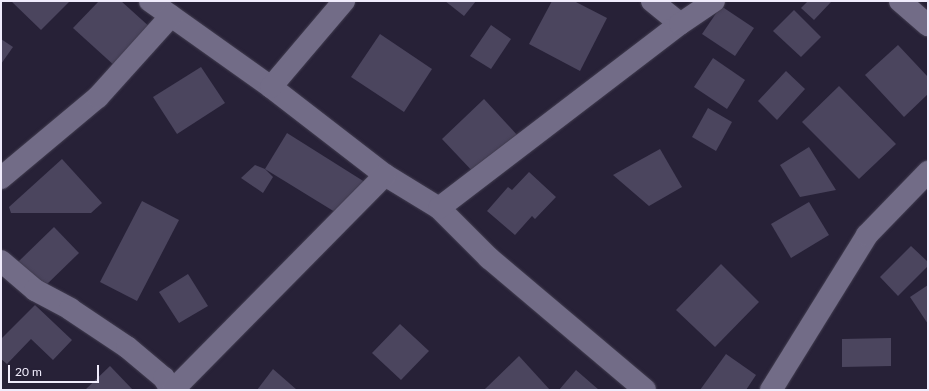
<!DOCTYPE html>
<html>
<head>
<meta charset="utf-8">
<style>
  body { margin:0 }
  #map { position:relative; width:929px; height:391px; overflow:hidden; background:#272137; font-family:Lato,sans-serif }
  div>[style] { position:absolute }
  .building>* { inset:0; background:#4b455e }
  .roads { filter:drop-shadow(0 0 1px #413c4f) drop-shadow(0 0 1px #413c4f) }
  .minor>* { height:22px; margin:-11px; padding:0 11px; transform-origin:11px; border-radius:11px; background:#726c87 }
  span { translate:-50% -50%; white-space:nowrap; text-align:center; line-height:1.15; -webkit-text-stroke:4px #272137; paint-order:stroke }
  .frame { position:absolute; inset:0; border:2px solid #f0ecfc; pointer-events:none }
  .scale { position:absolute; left:8px; top:365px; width:91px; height:18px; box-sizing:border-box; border:2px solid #f0ecfc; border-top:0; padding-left:5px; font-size:12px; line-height:14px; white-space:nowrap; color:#f0ecfc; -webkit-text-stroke:3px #272137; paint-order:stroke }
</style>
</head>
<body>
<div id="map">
  <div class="building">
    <div style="clip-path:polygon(11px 1px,70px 1px,41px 30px)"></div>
    <div style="clip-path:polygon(99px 1px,121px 1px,152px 29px,116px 67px,73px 28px)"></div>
    <div style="clip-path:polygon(445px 1px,476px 1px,464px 16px)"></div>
    <div style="clip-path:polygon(552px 1px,574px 1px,607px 18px,580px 71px,529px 44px)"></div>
    <div style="clip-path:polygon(808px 1px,830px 1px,831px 2px,814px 20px,801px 8px)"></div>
    <div style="clip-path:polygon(721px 6px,754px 28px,735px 56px,702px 34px)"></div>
    <div style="clip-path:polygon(794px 10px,821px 37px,801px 57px,773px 31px)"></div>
    <div style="clip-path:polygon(491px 25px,511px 39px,491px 69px,470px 56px)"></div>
    <div style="clip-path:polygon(380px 34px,432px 69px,404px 112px,351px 77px)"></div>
    <div style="clip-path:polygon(1px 39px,13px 47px,1px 64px)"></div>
    <div style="clip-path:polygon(898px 45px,928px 77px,928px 94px,904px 117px,865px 75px)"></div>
    <div style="clip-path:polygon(713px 58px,745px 80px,727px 109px,694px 87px)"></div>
    <div style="clip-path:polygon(201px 67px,225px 103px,177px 134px,153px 97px)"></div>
    <div style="clip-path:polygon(786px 71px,805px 89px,777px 120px,758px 101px)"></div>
    <div style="clip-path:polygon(839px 86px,896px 144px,859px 179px,802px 122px)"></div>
    <div style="clip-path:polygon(484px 99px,518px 136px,476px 175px,442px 139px)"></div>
    <div style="clip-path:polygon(708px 108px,732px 122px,716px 151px,692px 137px)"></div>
    <div style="clip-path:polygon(287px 133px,368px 184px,335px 212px,265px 169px)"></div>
    <div style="clip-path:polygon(809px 147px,836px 190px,800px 197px,780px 165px)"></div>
    <div style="clip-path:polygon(660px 149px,682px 187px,649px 206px,613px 175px)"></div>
    <div style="clip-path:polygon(62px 159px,102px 203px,91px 213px,11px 213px,9px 207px)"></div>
    <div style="clip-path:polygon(255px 165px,265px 169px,273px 177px,263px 193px,241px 178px)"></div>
    <div style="clip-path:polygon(529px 172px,556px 197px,535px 219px,532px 216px,515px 235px,487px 211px,508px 187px,512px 190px)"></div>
    <div style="clip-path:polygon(142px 201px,179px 220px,137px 301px,100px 282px)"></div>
    <div style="clip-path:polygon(809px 202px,829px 235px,791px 258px,771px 224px)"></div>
    <div style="clip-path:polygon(54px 227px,79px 253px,43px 288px,18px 262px)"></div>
    <div style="clip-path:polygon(911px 246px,928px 262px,928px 266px,898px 296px,880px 277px)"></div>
    <div style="clip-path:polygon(721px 264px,759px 302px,715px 347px,676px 310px)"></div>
    <div style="clip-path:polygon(188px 274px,208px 306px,179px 323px,159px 292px)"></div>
    <div style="clip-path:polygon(928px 285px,928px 324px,910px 297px)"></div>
    <div style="clip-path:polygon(35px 305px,72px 340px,53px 360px,31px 339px,7px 364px,1px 359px,1px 339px)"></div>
    <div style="clip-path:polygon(400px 324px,429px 351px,401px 380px,372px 353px)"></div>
    <div style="clip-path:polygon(891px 338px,891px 366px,842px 367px,842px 339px)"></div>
    <div style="clip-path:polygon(726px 354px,756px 375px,746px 390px,700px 390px)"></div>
    <div style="clip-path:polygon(519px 356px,550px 390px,484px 390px)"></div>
    <div style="clip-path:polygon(110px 366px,133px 390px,85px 390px)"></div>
    <div style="clip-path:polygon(273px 369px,297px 390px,257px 390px)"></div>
    <div style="clip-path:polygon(576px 370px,599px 390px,559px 390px)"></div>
  </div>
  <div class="roads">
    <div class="minor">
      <div style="left:150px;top:1px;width:148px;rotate:35.4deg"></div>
      <div style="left:271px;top:87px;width:144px;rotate:37.7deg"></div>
      <div style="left:385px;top:175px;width:63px;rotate:31.4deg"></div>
      <div style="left:439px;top:208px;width:71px;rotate:45deg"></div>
      <div style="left:489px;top:258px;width:204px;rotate:40.2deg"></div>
      <div style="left:652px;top:1px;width:36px;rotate:39deg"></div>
      <div style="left:900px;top:1px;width:37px;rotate:41deg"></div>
      <div style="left:271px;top:87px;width:113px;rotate:-49.7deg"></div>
      <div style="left:1px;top:178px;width:126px;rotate:-39.9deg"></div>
      <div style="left:98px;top:97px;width:109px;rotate:-48deg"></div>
      <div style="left:439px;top:208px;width:303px;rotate:-37.4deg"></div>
      <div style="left:680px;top:24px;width:41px;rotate:-34.1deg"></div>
      <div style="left:1px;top:261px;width:45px;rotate:40.5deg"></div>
      <div style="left:35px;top:290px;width:40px;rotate:28deg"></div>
      <div style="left:70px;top:309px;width:69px;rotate:33.7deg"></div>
      <div style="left:127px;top:347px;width:48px;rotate:40deg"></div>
      <div style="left:164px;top:378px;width:14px;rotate:60deg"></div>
      <div style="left:173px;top:390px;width:302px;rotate:-45.4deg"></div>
      <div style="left:771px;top:390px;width:182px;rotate:-58.2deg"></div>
      <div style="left:867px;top:235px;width:88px;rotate:-45.9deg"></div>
    </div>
  </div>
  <div class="frame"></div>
  <div class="scale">20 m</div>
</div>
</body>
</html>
